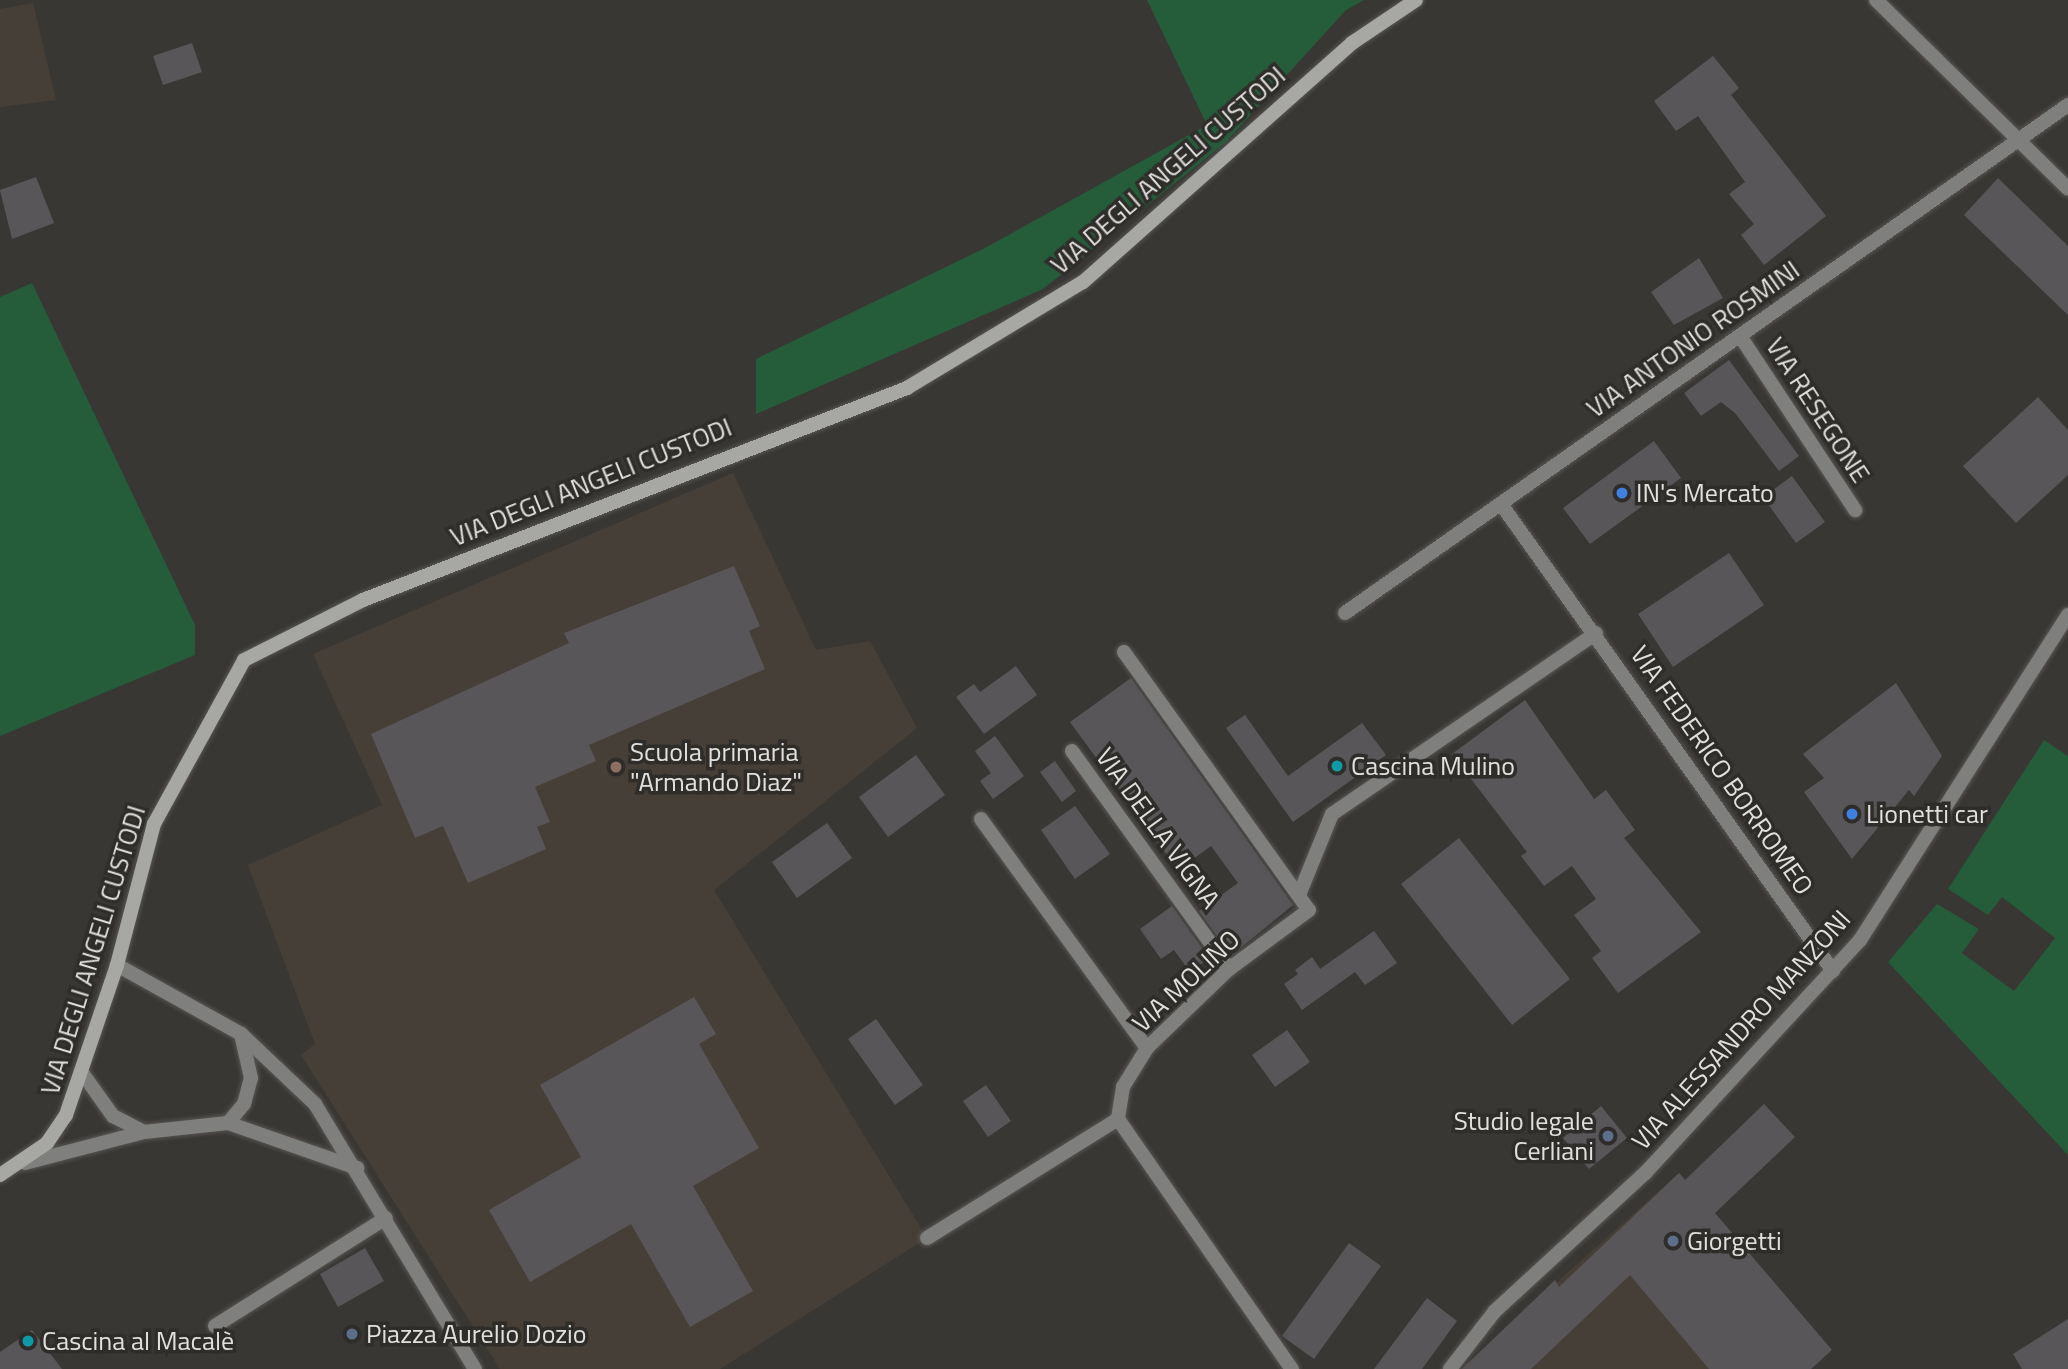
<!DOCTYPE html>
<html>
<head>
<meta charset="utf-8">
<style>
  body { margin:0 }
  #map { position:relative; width:2068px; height:1369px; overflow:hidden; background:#393734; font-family:"Titillium Web",sans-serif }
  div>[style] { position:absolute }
  .built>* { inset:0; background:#463f37 }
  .green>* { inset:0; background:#255c3a }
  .building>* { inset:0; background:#595659 }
  .roads { filter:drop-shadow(0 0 2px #575553) drop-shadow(0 0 2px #575553) }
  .street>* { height:14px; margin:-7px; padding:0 7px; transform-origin:7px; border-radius:7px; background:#7f7f7d }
  .secondary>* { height:14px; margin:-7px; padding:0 7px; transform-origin:7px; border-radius:7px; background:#a7a7a4 }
  .dots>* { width:19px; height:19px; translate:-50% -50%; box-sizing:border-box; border:4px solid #2f2d2a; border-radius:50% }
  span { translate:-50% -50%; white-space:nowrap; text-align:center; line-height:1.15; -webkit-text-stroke:7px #2f2d2a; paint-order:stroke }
  .street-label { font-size:26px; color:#e2e0de }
  .poi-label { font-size:26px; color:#e2e0de }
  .left { translate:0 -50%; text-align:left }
  .right { translate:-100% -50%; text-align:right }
</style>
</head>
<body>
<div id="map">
  <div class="built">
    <div style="clip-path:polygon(33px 3px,56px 100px,0 107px,0 9px)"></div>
    <div style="clip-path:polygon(733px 473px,816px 650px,870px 641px,917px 728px,714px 890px,927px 1238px,720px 1369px,500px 1369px,301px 1055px,315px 1044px,248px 865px,382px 805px,313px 654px)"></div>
    <div style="clip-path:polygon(1679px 1173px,1705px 1202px,1811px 1369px,1460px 1369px)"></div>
  </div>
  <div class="green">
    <div style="clip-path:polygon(1147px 0,1364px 0,1346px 10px,1225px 143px,1043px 289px,756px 414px,756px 359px,983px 249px,1207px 125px)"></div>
    <div style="clip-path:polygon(32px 283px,195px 625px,195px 655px,0 736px,0 297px)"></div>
    <div style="clip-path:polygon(2044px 740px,2068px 756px,2068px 1155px,1888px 962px,1937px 904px,1979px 929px,1962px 953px,2014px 991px,2055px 938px,2002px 897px,1988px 915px,1948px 889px)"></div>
  </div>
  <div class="building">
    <div style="clip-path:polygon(192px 43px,202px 72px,163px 85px,153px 56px)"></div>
    <div style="clip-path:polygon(1713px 56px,1739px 88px,1731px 95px,1826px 216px,1764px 265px,1741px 235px,1754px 224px,1729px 194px,1745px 182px,1698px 116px,1676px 131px,1654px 101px)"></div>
    <div style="clip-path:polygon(36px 177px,54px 223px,12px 239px,0 190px)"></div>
    <div style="clip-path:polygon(1998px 178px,2068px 246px,2068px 315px,1964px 215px)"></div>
    <div style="clip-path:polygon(1699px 258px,1723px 298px,1674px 325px,1651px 292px)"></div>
    <div style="clip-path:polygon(1729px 360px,1799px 456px,1779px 471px,1735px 413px,1721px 402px,1701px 416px,1684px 393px)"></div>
    <div style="clip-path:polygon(2038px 397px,2068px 430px,2068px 475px,2016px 523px,1963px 466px)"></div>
    <div style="clip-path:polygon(1654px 441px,1681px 478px,1590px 544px,1563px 508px)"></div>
    <div style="clip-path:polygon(1792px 476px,1825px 522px,1796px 543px,1763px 497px)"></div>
    <div style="clip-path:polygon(1729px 553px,1764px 605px,1673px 667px,1638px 614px)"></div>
    <div style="clip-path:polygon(734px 566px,760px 626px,749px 631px,765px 669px,589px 745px,596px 761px,535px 787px,550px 822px,537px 827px,546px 849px,468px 883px,443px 826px,415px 838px,371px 734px,569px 643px,564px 633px)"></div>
    <div style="clip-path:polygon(1016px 666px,1037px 695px,984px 734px,956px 697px,974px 684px,980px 692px)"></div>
    <div style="clip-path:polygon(1131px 678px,1293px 905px,1238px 950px,1233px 942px,1225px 947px,1199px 911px,1238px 883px,1211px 846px,1178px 870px,1070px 722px)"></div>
    <div style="clip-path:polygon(1896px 683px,1942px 756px,1914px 796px,1909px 790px,1852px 859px,1804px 792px,1824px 778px,1803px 754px)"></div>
    <div style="clip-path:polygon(1525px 700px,1594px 799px,1606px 790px,1635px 830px,1624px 838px,1701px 932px,1618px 993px,1592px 958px,1601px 951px,1574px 915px,1596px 899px,1572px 866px,1544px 886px,1521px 856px,1527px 852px,1452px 754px)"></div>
    <div style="clip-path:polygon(1245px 715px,1288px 776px,1362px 723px,1386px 755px,1293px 822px,1226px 728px)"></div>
    <div style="clip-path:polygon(995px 736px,1024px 776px,993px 799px,980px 781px,991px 773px,975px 751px)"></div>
    <div style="clip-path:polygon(916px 755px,945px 795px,888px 837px,859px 797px)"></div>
    <div style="clip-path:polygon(1055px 761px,1076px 791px,1062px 802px,1040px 772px)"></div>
    <div style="clip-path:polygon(1075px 806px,1110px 854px,1075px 879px,1041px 830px)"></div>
    <div style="clip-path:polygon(827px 823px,852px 858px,797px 898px,772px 862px)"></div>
    <div style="clip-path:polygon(1459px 838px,1570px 979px,1512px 1025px,1401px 884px)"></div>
    <div style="clip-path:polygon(1172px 906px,1209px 958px,1190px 972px,1174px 950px,1161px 959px,1140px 929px)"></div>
    <div style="clip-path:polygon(1374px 931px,1397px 963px,1365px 985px,1355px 972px,1302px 1010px,1284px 984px,1298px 974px,1295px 970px,1312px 957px,1320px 969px)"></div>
    <div style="clip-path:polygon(694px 997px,716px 1034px,699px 1044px,759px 1148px,693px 1186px,753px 1291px,690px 1327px,631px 1224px,530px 1282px,489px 1210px,581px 1157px,540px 1085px)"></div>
    <div style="clip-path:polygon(876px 1019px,923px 1085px,895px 1105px,848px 1039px)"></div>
    <div style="clip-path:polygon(1287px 1030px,1310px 1062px,1275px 1087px,1252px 1055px)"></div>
    <div style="clip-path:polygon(986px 1085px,1011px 1121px,988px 1137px,963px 1101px)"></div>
    <div style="clip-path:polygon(1764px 1104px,1795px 1137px,1715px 1213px,1832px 1350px,1811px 1369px,1709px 1369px,1630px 1275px,1531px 1369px,1462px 1369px,1555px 1280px,1559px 1287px,1679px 1173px,1685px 1180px)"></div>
    <div style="clip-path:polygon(1601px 1106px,1627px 1138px,1589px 1169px,1563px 1138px)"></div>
    <div style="clip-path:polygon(1349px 1243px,1381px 1266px,1314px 1359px,1282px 1336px)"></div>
    <div style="clip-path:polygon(365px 1248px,384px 1281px,338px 1307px,320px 1274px)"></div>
    <div style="clip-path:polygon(1427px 1298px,1457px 1321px,1422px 1369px,1374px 1369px)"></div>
    <div style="clip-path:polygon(2068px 1319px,2068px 1369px,2022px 1369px,2013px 1354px)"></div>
    <div style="clip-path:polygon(32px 1330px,62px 1369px,0 1369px,0 1352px)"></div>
  </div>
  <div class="roads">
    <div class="street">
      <div style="left:1876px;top:0;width:269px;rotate:44.5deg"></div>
      <div style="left:1740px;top:336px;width:209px;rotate:56.5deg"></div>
      <div style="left:1501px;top:504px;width:573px;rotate:54.59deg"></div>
      <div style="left:1345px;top:613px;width:884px;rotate:-35.09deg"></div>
      <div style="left:1124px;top:652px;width:317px;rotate:54.4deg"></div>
      <div style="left:1309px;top:910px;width:99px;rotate:143.6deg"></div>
      <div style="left:1229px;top:969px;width:114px;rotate:136.1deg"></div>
      <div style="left:1147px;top:1048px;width:46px;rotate:121.6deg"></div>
      <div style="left:1123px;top:1087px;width:32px;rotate:99deg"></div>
      <div style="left:1118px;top:1119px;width:305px;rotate:55.2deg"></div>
      <div style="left:1072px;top:751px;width:269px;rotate:54.2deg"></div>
      <div style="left:981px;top:819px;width:283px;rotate:54.1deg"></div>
      <div style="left:1299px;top:895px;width:87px;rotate:-67.8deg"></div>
      <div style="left:1332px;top:814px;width:320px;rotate:-34.4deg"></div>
      <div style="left:117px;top:965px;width:142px;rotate:29.1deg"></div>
      <div style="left:241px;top:1034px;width:102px;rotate:43.4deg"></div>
      <div style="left:315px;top:1104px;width:310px;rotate:58.9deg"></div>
      <div style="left:83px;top:1074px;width:52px;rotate:54.5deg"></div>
      <div style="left:113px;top:1116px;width:35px;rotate:27deg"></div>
      <div style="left:228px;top:1123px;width:25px;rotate:-50deg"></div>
      <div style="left:244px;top:1104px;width:27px;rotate:-75deg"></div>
      <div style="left:251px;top:1078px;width:45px;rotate:-102.8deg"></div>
      <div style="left:25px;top:1163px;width:123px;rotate:-14.6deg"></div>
      <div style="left:144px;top:1132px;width:84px;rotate:-6.1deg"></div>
      <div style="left:228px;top:1123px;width:137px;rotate:19.2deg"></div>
      <div style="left:927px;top:1238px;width:225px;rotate:-31.9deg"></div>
      <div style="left:215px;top:1326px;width:202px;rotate:-32.3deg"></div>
      <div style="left:1450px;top:1369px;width:73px;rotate:-52.2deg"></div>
      <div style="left:1495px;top:1311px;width:205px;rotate:-42.6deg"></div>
      <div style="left:1646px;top:1172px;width:316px;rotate:-47.3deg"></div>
      <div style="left:1860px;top:940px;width:386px;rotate:-57.4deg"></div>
    </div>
    <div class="secondary">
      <div style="left:0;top:1175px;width:57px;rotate:-34.2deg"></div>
      <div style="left:47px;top:1143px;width:34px;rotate:-56deg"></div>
      <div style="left:66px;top:1115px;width:158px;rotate:-71.2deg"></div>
      <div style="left:117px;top:965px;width:146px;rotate:-75.3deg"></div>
      <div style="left:154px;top:824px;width:187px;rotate:-61.2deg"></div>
      <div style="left:244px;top:660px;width:133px;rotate:-26.8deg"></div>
      <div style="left:363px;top:600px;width:584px;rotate:-21.29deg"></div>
      <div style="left:907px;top:388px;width:205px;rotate:-31.1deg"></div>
      <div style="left:1083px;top:282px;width:360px;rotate:-41.6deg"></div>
      <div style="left:1352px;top:43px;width:77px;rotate:-33.9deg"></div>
    </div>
  </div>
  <div class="dots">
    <div style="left:1622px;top:493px;background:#3f7fe0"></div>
    <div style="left:1337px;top:766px;background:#0f9aa8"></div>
    <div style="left:616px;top:767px;background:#8d6e63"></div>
    <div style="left:1852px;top:814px;background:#3f7fe0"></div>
    <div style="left:1608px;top:1136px;background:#5c6f8a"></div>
    <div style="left:1673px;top:1241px;background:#5c6f8a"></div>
    <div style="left:352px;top:1334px;background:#5c6f8a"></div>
    <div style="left:28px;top:1341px;background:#0f9aa8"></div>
  </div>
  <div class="street-label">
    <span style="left:1168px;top:170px;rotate:-41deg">VIA DEGLI ANGELI CUSTODI</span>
    <span style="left:1693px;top:339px;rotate:-35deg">VIA ANTONIO ROSMINI</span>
    <span style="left:1818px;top:410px;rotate:57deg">VIA RESEGONE</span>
    <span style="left:591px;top:482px;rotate:-22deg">VIA DEGLI ANGELI CUSTODI</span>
    <span style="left:1722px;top:770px;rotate:55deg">VIA FEDERICO BORROMEO</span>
    <span style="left:1158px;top:828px;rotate:54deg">VIA DELLA VIGNA</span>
    <span style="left:93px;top:950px;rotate:-73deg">VIA DEGLI ANGELI CUSTODI</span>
    <span style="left:1186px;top:981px;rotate:-43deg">VIA MOLINO</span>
    <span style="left:1741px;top:1030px;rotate:-48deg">VIA ALESSANDRO MANZONI</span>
  </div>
  <div class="poi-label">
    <span class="left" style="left:1636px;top:493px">IN's Mercato</span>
    <span class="left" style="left:630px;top:767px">Scuola primaria<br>"Armando Diaz"</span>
    <span class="left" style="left:1351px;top:766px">Cascina Mulino</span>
    <span class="left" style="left:1866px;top:814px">Lionetti car</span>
    <span class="right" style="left:1594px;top:1136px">Studio legale<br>Cerliani</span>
    <span class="left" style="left:1687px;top:1241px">Giorgetti</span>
    <span class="left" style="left:366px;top:1334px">Piazza Aurelio Dozio</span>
    <span class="left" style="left:42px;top:1341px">Cascina al Macalè</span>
  </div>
</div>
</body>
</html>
